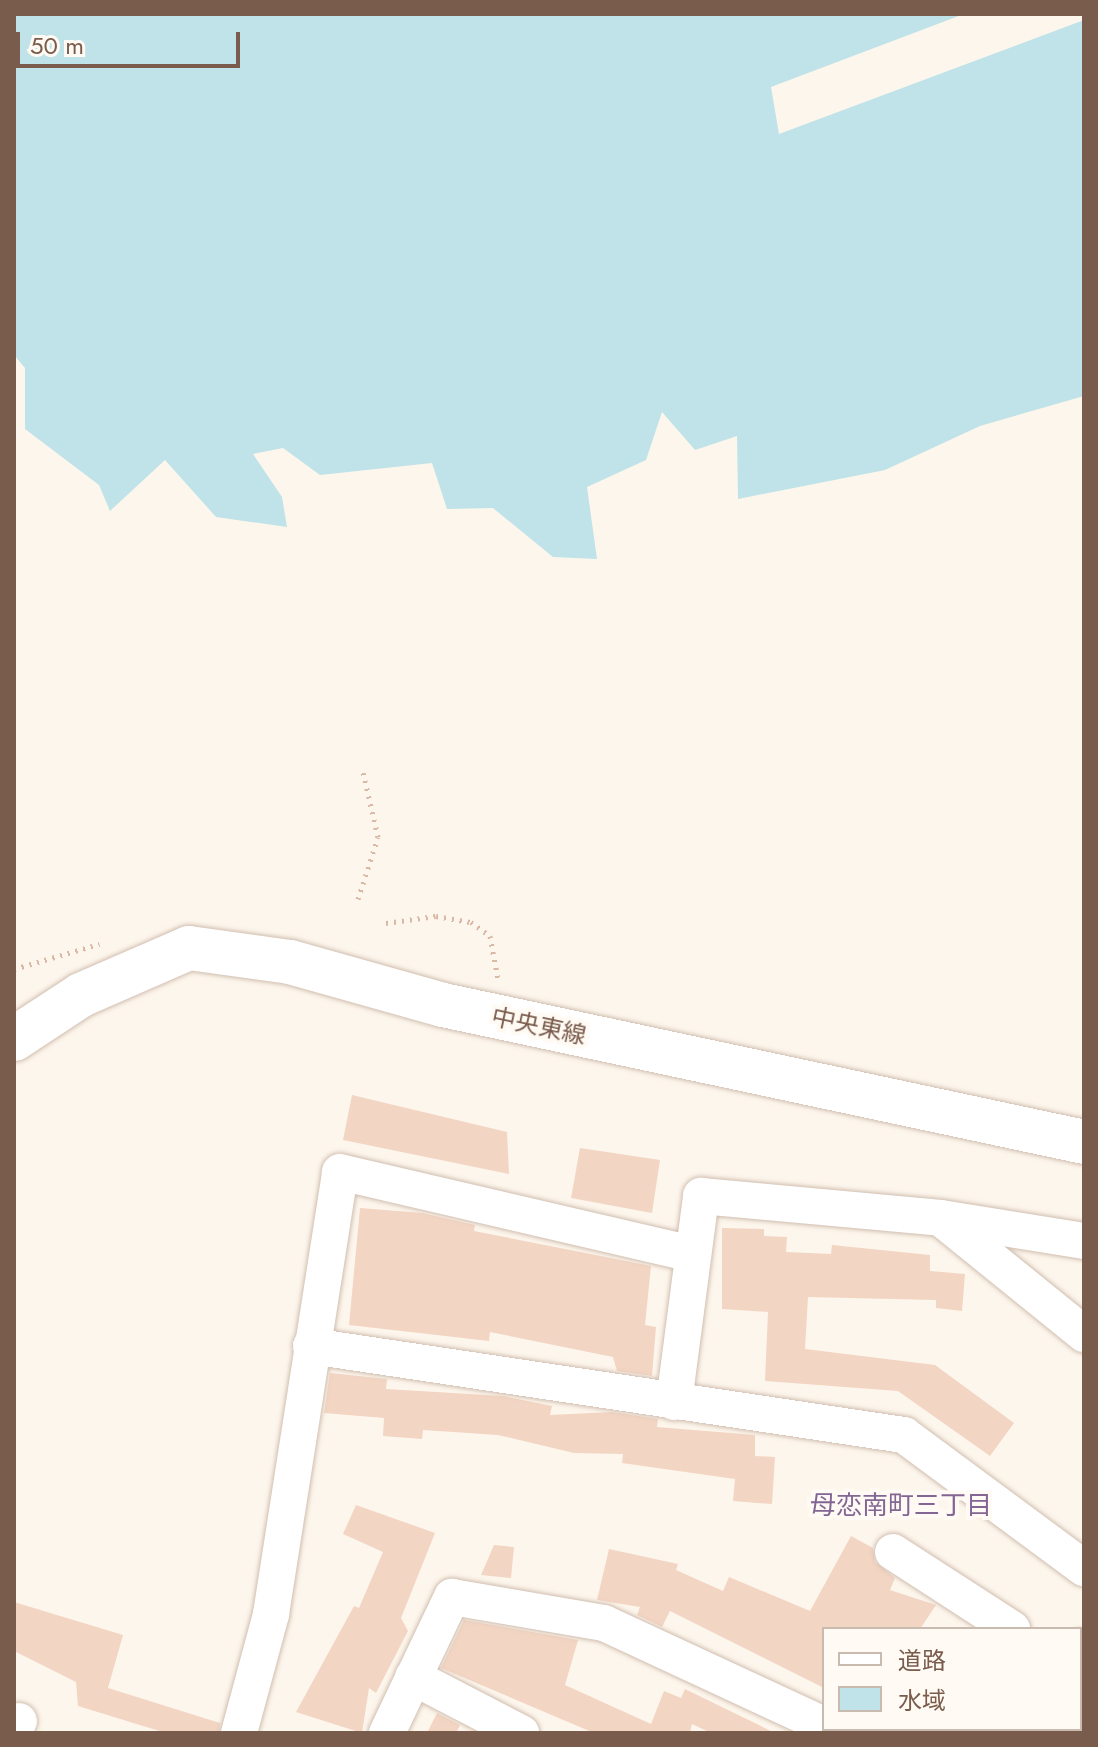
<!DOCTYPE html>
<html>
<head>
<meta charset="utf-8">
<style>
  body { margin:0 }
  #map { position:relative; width:1098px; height:1747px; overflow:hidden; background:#fdf6ec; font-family:Jost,"Noto Sans JP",sans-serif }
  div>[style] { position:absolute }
  .water>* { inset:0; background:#bfe3e8 }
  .pier>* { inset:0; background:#fdf6ec }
  .building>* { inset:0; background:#f3d5c3 }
  .path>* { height:5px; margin-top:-2.5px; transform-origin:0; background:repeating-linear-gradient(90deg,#d9b8a5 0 2px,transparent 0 8px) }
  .roads { filter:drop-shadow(0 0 2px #d1beb0) drop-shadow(0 0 2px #d1beb0) }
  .minor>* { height:36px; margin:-18px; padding:0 18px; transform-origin:18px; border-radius:18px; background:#fff }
  .secondary>* { height:44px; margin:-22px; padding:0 22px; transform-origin:22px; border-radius:22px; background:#fff }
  span { translate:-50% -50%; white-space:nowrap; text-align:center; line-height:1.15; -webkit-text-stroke:8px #fffaf3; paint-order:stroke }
  .street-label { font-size:24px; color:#7a5c4d }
  .neighbourhood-label { font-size:26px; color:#846695 }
  .frame { position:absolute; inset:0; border:16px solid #7a5c4d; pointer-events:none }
  .legend { position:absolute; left:822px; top:1627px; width:260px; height:104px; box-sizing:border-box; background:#fffaf3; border:2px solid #cabbb1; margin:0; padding:10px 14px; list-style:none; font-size:24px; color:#7a5c4d }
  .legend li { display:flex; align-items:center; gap:16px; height:40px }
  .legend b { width:40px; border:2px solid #cabbb1 }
  .scale { position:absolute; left:16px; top:32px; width:224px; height:36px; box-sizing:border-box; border:4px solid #7a5c4d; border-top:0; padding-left:10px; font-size:24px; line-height:28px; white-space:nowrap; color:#7a5c4d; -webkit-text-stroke:6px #fffaf3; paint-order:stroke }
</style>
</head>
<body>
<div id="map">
  <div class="water">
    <div style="clip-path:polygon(14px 14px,1084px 14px,1084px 396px,980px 426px,885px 470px,738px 499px,737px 436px,695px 450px,662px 412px,646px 460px,587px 487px,597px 559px,553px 557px,493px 508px,447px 509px,432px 463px,320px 475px,283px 448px,253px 454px,282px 497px,287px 527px,216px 517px,165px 460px,110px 511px,99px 485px,25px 429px,25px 368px,14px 355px)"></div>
  </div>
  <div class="pier">
    <div style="clip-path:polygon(964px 14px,1084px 14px,1084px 20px,779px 134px,771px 87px)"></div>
  </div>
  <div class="building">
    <div style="clip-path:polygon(352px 1095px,507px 1132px,509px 1174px,343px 1140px)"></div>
    <div style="clip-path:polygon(580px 1148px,660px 1160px,652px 1213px,571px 1198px)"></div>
    <div style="clip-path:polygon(360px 1208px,422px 1213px,475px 1225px,474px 1231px,651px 1266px,645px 1325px,656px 1327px,652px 1376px,617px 1371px,613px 1357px,490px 1332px,489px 1341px,349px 1325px)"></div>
    <div style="clip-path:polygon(722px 1228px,764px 1229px,764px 1236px,787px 1237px,786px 1252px,831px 1254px,832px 1245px,930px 1255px,930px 1271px,965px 1274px,962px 1311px,936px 1308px,936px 1300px,808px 1297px,805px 1349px,935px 1365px,1014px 1423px,990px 1456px,898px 1391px,765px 1381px,768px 1312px,722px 1309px)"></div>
    <div style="clip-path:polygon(330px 1373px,387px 1379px,386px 1389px,503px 1396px,552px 1406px,550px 1415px,612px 1412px,658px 1419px,657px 1427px,755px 1435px,755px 1456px,775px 1457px,772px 1504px,733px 1501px,735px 1479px,622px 1463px,623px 1454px,574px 1453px,498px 1435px,423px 1430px,422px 1439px,383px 1436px,384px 1418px,324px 1413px)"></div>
    <div style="clip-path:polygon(356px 1505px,435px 1533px,401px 1618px,408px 1631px,376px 1693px,369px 1688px,362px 1733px,296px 1712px,354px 1606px,359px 1608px,383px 1552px,343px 1534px)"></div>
    <div style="clip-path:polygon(851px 1536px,873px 1548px,875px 1562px,895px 1578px,890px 1590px,936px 1605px,920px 1629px,824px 1629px,824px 1688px,670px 1611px,662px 1627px,637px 1615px,640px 1607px,597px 1600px,609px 1549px,678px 1564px,676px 1570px,723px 1591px,729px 1577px,810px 1611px)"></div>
    <div style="clip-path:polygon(494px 1545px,514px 1547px,511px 1578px,481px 1575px)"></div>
    <div style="clip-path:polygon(14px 1602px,123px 1635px,108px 1688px,220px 1723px,219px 1733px,166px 1733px,78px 1706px,76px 1682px,14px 1651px)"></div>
    <div style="clip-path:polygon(464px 1620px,578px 1640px,565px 1685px,651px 1724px,664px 1691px,681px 1698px,685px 1689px,775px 1733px,711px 1733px,692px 1724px,690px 1733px,594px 1733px,441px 1668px)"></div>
    <div style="clip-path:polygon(437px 1713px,460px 1725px,456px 1733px,427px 1733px)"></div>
  </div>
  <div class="path">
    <div style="left:358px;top:899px;width:65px;rotate:-72.1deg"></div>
    <div style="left:378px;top:837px;width:67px;rotate:-103deg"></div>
    <div style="left:386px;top:923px;width:50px;rotate:-8deg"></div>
    <div style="left:436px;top:916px;width:36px;rotate:10deg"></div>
    <div style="left:471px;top:922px;width:24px;rotate:36deg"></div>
    <div style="left:490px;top:936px;width:44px;rotate:79.5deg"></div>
    <div style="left:14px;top:969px;width:89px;rotate:-16.4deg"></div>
  </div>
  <div class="roads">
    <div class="minor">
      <div style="left:942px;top:1219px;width:183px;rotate:39deg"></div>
      <div style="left:311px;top:1346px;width:600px;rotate:8.54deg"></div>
      <div style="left:904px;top:1435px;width:224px;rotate:36.5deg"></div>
      <div style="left:674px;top:1402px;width:208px;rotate:-82.5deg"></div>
      <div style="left:701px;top:1196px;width:241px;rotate:5.2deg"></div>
      <div style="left:941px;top:1218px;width:145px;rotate:9.1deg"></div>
      <div style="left:893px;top:1552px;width:142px;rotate:32.9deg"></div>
      <div style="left:1080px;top:1653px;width:7px;rotate:-56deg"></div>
      <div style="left:413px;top:1677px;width:122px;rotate:27.4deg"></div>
      <div style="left:1080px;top:1702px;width:4px;rotate:14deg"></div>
      <div style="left:14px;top:1732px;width:12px;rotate:-66deg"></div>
      <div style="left:239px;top:1733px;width:123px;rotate:-74.9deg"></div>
      <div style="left:271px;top:1614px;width:447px;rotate:-81.1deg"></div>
      <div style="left:340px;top:1172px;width:358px;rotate:13.1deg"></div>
      <div style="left:387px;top:1733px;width:151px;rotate:-64.5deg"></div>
      <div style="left:452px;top:1597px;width:154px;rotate:9.7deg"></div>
      <div style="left:604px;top:1623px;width:242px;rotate:24.9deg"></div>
      <div style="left:1025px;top:1733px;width:5px;rotate:-53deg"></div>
    </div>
    <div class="secondary">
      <div style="left:14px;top:1039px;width:80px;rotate:-33.3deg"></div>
      <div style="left:81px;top:995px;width:118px;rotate:-23.5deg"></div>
      <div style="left:189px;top:948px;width:102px;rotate:7.9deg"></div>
      <div style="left:290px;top:962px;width:159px;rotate:15.7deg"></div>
      <div style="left:443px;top:1005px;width:655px;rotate:12.06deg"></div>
    </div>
  </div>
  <div class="street-label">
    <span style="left:539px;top:1026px;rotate:12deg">中央東線</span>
  </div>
  <div class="neighbourhood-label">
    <span style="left:901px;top:1506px">母恋南町三丁目</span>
  </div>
  <div class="frame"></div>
  <ul class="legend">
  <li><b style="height:10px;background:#fff"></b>道路</li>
  <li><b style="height:22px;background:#bfe3e8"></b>水域</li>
  </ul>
  <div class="scale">50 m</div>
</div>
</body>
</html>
